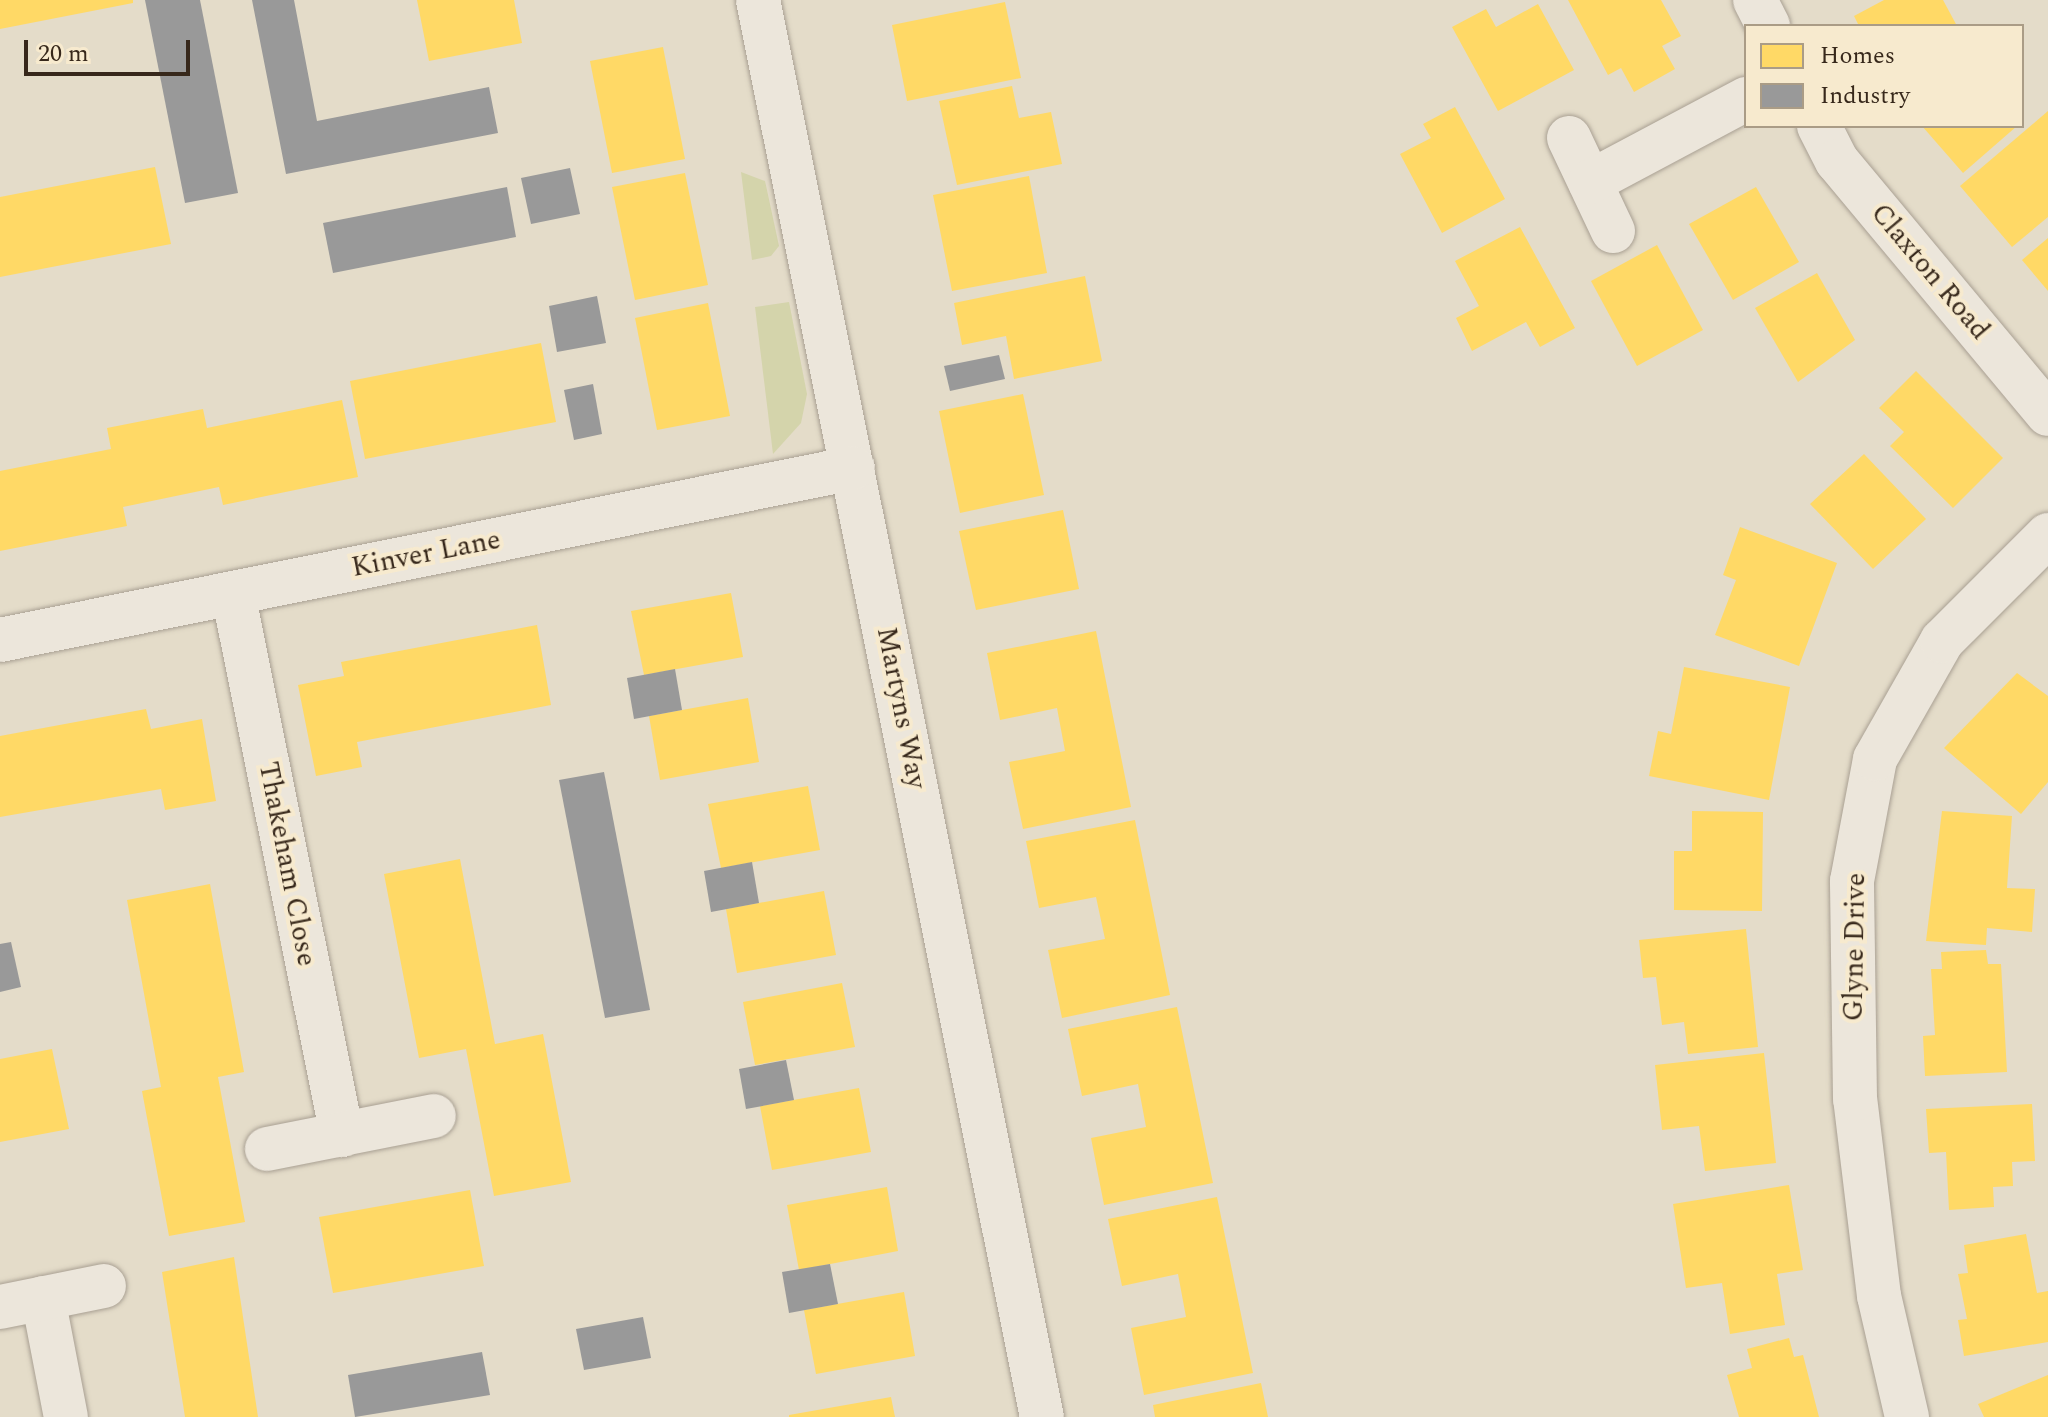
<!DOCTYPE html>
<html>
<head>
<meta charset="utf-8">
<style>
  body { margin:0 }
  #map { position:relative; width:2048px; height:1417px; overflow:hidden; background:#e4dcc9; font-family:Spectral,serif }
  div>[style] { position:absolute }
  .green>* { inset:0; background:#d4d4ab }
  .homes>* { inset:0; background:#ffd966 }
  .industry>* { inset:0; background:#999 }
  .roads { filter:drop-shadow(0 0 2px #a9a093) drop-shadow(0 0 2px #a9a093) }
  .street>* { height:44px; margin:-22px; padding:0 22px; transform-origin:22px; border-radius:22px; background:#ece6db }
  span { translate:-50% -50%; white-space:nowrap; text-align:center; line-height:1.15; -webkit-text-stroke:8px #f7eace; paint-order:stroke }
  .street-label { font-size:28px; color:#37281b }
  .legend { position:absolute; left:1744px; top:24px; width:280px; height:104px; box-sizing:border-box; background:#f7eace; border:2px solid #aa9c86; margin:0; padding:10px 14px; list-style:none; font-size:24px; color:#37281b }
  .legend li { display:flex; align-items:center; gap:16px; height:40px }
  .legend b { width:40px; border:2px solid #aa9c86 }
  .scale { position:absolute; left:24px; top:40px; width:166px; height:36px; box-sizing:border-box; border:4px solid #37281b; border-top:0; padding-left:10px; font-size:24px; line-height:28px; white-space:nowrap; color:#37281b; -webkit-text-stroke:6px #f7eace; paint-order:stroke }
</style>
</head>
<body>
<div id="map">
  <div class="green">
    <div style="clip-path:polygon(741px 172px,765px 181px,779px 246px,771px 256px,752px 260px)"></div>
    <div style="clip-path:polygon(789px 302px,807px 394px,801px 423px,773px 454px,755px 307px)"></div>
  </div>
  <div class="homes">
    <div style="clip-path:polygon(0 0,133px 0,133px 3px,0 29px)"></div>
    <div style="clip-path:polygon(417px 0,514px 0,522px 43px,429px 61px)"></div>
    <div style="clip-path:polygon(1568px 0,1661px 0,1681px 36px,1662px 46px,1675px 69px,1634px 92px,1621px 68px,1608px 75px)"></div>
    <div style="clip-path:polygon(1884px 0,1943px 0,1957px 26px,1859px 26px,1854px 16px)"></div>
    <div style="clip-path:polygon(1005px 2px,1021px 78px,907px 101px,892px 25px)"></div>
    <div style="clip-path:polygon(1538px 4px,1574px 70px,1498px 111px,1452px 27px,1486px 9px,1496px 27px)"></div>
    <div style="clip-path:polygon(663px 47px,685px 159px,612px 173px,590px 61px)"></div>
    <div style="clip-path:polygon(1012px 86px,1019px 118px,1051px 112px,1062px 164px,957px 185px,939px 101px)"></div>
    <div style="clip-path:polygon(1455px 107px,1505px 199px,1442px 233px,1400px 154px,1431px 138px,1423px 124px)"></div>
    <div style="clip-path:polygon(2048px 111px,2048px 217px,2012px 247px,1960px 186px)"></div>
    <div style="clip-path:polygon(1922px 126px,2017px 126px,1963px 173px)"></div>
    <div style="clip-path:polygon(155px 167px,171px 244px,0 277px,0 197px)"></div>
    <div style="clip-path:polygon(685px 173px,708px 285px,635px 300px,612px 187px)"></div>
    <div style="clip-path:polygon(1029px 176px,1047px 273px,952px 291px,933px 195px)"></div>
    <div style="clip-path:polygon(1756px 187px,1799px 262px,1733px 300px,1689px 224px)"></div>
    <div style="clip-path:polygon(1520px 227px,1575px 328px,1540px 347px,1526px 322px,1472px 351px,1456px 318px,1479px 306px,1455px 261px)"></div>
    <div style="clip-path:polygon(2048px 238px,2048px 291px,2022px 260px)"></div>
    <div style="clip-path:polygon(1657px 245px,1703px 330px,1637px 366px,1591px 281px)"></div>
    <div style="clip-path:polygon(1817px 273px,1855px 340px,1798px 382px,1755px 308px)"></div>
    <div style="clip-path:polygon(1085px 276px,1102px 361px,1014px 379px,1006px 336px,962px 345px,954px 303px)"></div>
    <div style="clip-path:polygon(708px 303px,730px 416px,657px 430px,635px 318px)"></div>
    <div style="clip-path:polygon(541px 343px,556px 422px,365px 459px,350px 381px)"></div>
    <div style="clip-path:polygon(1916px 371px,2003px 458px,1953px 508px,1890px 446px,1904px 432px,1879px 408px)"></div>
    <div style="clip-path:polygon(1023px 394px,1044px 495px,960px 513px,939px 411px)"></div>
    <div style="clip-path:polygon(342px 400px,358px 477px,223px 505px,219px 487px,123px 507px,127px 526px,0 551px,0 471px,111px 449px,107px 428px,203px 409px,207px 428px)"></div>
    <div style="clip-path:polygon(1864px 454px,1926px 519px,1873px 569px,1810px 504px)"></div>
    <div style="clip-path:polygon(1063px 510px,1079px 589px,976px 610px,959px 531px)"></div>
    <div style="clip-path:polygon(1740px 527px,1837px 563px,1799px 666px,1715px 635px,1736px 580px,1723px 575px)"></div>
    <div style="clip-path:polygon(731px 593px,743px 657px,644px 675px,631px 611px)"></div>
    <div style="clip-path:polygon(537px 625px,551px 705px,357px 742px,362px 767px,316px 776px,298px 685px,344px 676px,341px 662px)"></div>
    <div style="clip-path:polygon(1096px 631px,1131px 807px,1023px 829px,1009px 762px,1065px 751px,1057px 708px,1000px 720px,987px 653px)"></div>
    <div style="clip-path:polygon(1684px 667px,1790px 687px,1769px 800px,1649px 776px,1658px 731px,1671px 734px)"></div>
    <div style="clip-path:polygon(2017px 673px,2048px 696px,2048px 782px,2021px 814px,1944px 748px)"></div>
    <div style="clip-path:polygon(748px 698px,759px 762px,660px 780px,649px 716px)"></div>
    <div style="clip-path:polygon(146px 709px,151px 729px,202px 719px,216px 801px,165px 810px,161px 789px,0 817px,0 736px)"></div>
    <div style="clip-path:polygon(808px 786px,820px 850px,721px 868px,708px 804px)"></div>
    <div style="clip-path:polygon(1692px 811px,1763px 812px,1762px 911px,1674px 910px,1674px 851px,1692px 851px)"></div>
    <div style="clip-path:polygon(1942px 811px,2012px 816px,2007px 888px,2035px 889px,2032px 932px,1987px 928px,1986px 945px,1926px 941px)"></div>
    <div style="clip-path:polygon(1135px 820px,1170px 995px,1062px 1018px,1048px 950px,1105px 939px,1096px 897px,1039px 908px,1026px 841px)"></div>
    <div style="clip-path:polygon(460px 859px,495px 1044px,543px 1034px,571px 1182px,494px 1196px,466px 1049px,419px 1058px,384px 874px)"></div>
    <div style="clip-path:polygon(210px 884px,244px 1072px,218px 1077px,245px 1222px,169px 1236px,142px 1091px,161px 1087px,127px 900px)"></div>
    <div style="clip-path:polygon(824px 891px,836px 955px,737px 973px,726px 909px)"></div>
    <div style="clip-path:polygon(1746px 929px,1758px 1047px,1688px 1054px,1684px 1022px,1662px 1025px,1656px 977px,1643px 978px,1639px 940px)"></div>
    <div style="clip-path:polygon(1986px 950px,1988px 964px,2001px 964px,2007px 1072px,1925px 1076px,1923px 1036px,1935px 1035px,1931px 969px,1942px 969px,1941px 952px)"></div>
    <div style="clip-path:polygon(842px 983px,855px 1047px,755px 1065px,743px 1002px)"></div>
    <div style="clip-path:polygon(1177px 1007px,1213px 1183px,1104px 1205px,1091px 1138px,1146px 1127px,1138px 1084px,1082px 1096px,1068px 1029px)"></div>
    <div style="clip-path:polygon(52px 1049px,69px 1129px,0 1142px,0 1059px)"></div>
    <div style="clip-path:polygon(1764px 1053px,1776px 1163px,1705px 1171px,1699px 1126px,1662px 1130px,1655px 1065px)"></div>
    <div style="clip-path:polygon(859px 1088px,871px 1152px,772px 1170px,760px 1106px)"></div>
    <div style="clip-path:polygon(2032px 1104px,2035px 1161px,2012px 1162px,2013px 1186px,1993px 1187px,1994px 1207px,1949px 1210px,1946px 1152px,1929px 1153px,1926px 1109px)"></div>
    <div style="clip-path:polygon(1789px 1185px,1803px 1270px,1777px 1274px,1785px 1325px,1730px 1334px,1722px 1283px,1686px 1288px,1673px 1204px)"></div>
    <div style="clip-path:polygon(887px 1187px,898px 1251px,799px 1270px,787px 1205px)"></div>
    <div style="clip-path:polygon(470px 1190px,484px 1266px,333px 1293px,319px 1217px)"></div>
    <div style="clip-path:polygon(1217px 1197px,1253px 1373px,1144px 1395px,1131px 1328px,1186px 1317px,1178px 1274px,1122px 1286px,1108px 1219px)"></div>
    <div style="clip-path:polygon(2026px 1234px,2037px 1293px,2048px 1291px,2048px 1342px,1964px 1356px,1958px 1320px,1967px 1319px,1958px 1274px,1968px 1273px,1964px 1245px)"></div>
    <div style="clip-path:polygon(234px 1257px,258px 1417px,185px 1417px,162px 1272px)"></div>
    <div style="clip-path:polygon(904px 1292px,915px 1356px,816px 1374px,804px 1310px)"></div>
    <div style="clip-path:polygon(1789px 1338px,1794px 1357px,1803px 1355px,1819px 1417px,1739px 1417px,1727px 1375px,1752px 1368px,1747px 1349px)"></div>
    <div style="clip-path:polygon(2048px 1375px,2048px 1417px,1984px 1417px,1978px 1404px)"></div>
    <div style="clip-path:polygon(1261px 1383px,1268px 1417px,1155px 1417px,1153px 1405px)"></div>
    <div style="clip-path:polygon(891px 1397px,895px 1417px,789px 1417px,789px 1415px)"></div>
  </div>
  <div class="industry">
    <div style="clip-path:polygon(145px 0,200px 0,238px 193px,185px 203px)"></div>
    <div style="clip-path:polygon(252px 0,294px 0,317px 121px,489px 87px,498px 133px,286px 174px)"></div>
    <div style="clip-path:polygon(570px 168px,580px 214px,531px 224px,521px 178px)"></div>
    <div style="clip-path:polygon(507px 187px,516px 237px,333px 273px,323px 223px)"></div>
    <div style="clip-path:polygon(597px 296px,606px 343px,557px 352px,549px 306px)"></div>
    <div style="clip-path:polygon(999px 355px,1005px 379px,950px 391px,944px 366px)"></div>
    <div style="clip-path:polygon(593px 384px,602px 434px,574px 440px,564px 390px)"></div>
    <div style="clip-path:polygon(675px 669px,682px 710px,634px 719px,627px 678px)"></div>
    <div style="clip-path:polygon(604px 772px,650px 1010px,605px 1018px,559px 780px)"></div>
    <div style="clip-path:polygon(752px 862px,759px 903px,711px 912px,704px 871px)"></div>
    <div style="clip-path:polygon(11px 942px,21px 987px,0 992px,0 944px)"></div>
    <div style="clip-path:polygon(786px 1060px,794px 1100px,746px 1109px,739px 1069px)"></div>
    <div style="clip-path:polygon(830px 1264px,838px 1304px,789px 1313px,782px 1272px)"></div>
    <div style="clip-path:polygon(643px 1317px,651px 1358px,584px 1370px,576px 1329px)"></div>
    <div style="clip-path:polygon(482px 1352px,490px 1395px,355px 1417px,348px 1375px)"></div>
  </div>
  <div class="roads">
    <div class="street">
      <div style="left:758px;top:0;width:1445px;rotate:78.67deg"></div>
      <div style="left:1755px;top:0;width:29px;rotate:63deg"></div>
      <div style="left:1819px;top:126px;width:39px;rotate:63deg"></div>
      <div style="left:1837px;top:161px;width:329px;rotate:50.2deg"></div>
      <div style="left:1569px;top:138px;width:103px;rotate:64.7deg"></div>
      <div style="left:1590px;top:182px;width:177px;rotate:-28deg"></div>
      <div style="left:233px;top:593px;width:553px;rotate:78.63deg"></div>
      <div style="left:0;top:640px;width:870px;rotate:-11.4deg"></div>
      <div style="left:267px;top:1149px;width:170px;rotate:-11.2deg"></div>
      <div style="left:43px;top:1298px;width:121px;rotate:79.1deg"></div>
      <div style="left:0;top:1307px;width:106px;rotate:-11.4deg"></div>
      <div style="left:1907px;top:1417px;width:124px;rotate:-103deg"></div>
      <div style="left:1879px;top:1296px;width:198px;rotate:-96.9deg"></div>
      <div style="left:1855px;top:1099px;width:218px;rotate:-90.8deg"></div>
      <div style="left:1852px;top:881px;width:124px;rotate:-79.3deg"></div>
      <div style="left:1875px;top:759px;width:136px;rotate:-60.4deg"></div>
      <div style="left:1942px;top:641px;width:150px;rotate:-45deg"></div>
    </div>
  </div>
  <div class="street-label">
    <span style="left:1930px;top:272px;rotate:50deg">Claxton Road</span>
    <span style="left:426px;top:554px;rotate:-11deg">Kinver Lane</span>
    <span style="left:901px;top:708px;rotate:79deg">Martyns Way</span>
    <span style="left:287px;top:864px;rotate:79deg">Thakeham Close</span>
    <span style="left:1855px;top:947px;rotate:-89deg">Glyne Drive</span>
  </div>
  <ul class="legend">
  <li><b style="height:22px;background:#ffd966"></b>Homes</li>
  <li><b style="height:22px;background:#999"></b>Industry</li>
  </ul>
  <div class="scale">20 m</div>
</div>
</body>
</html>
